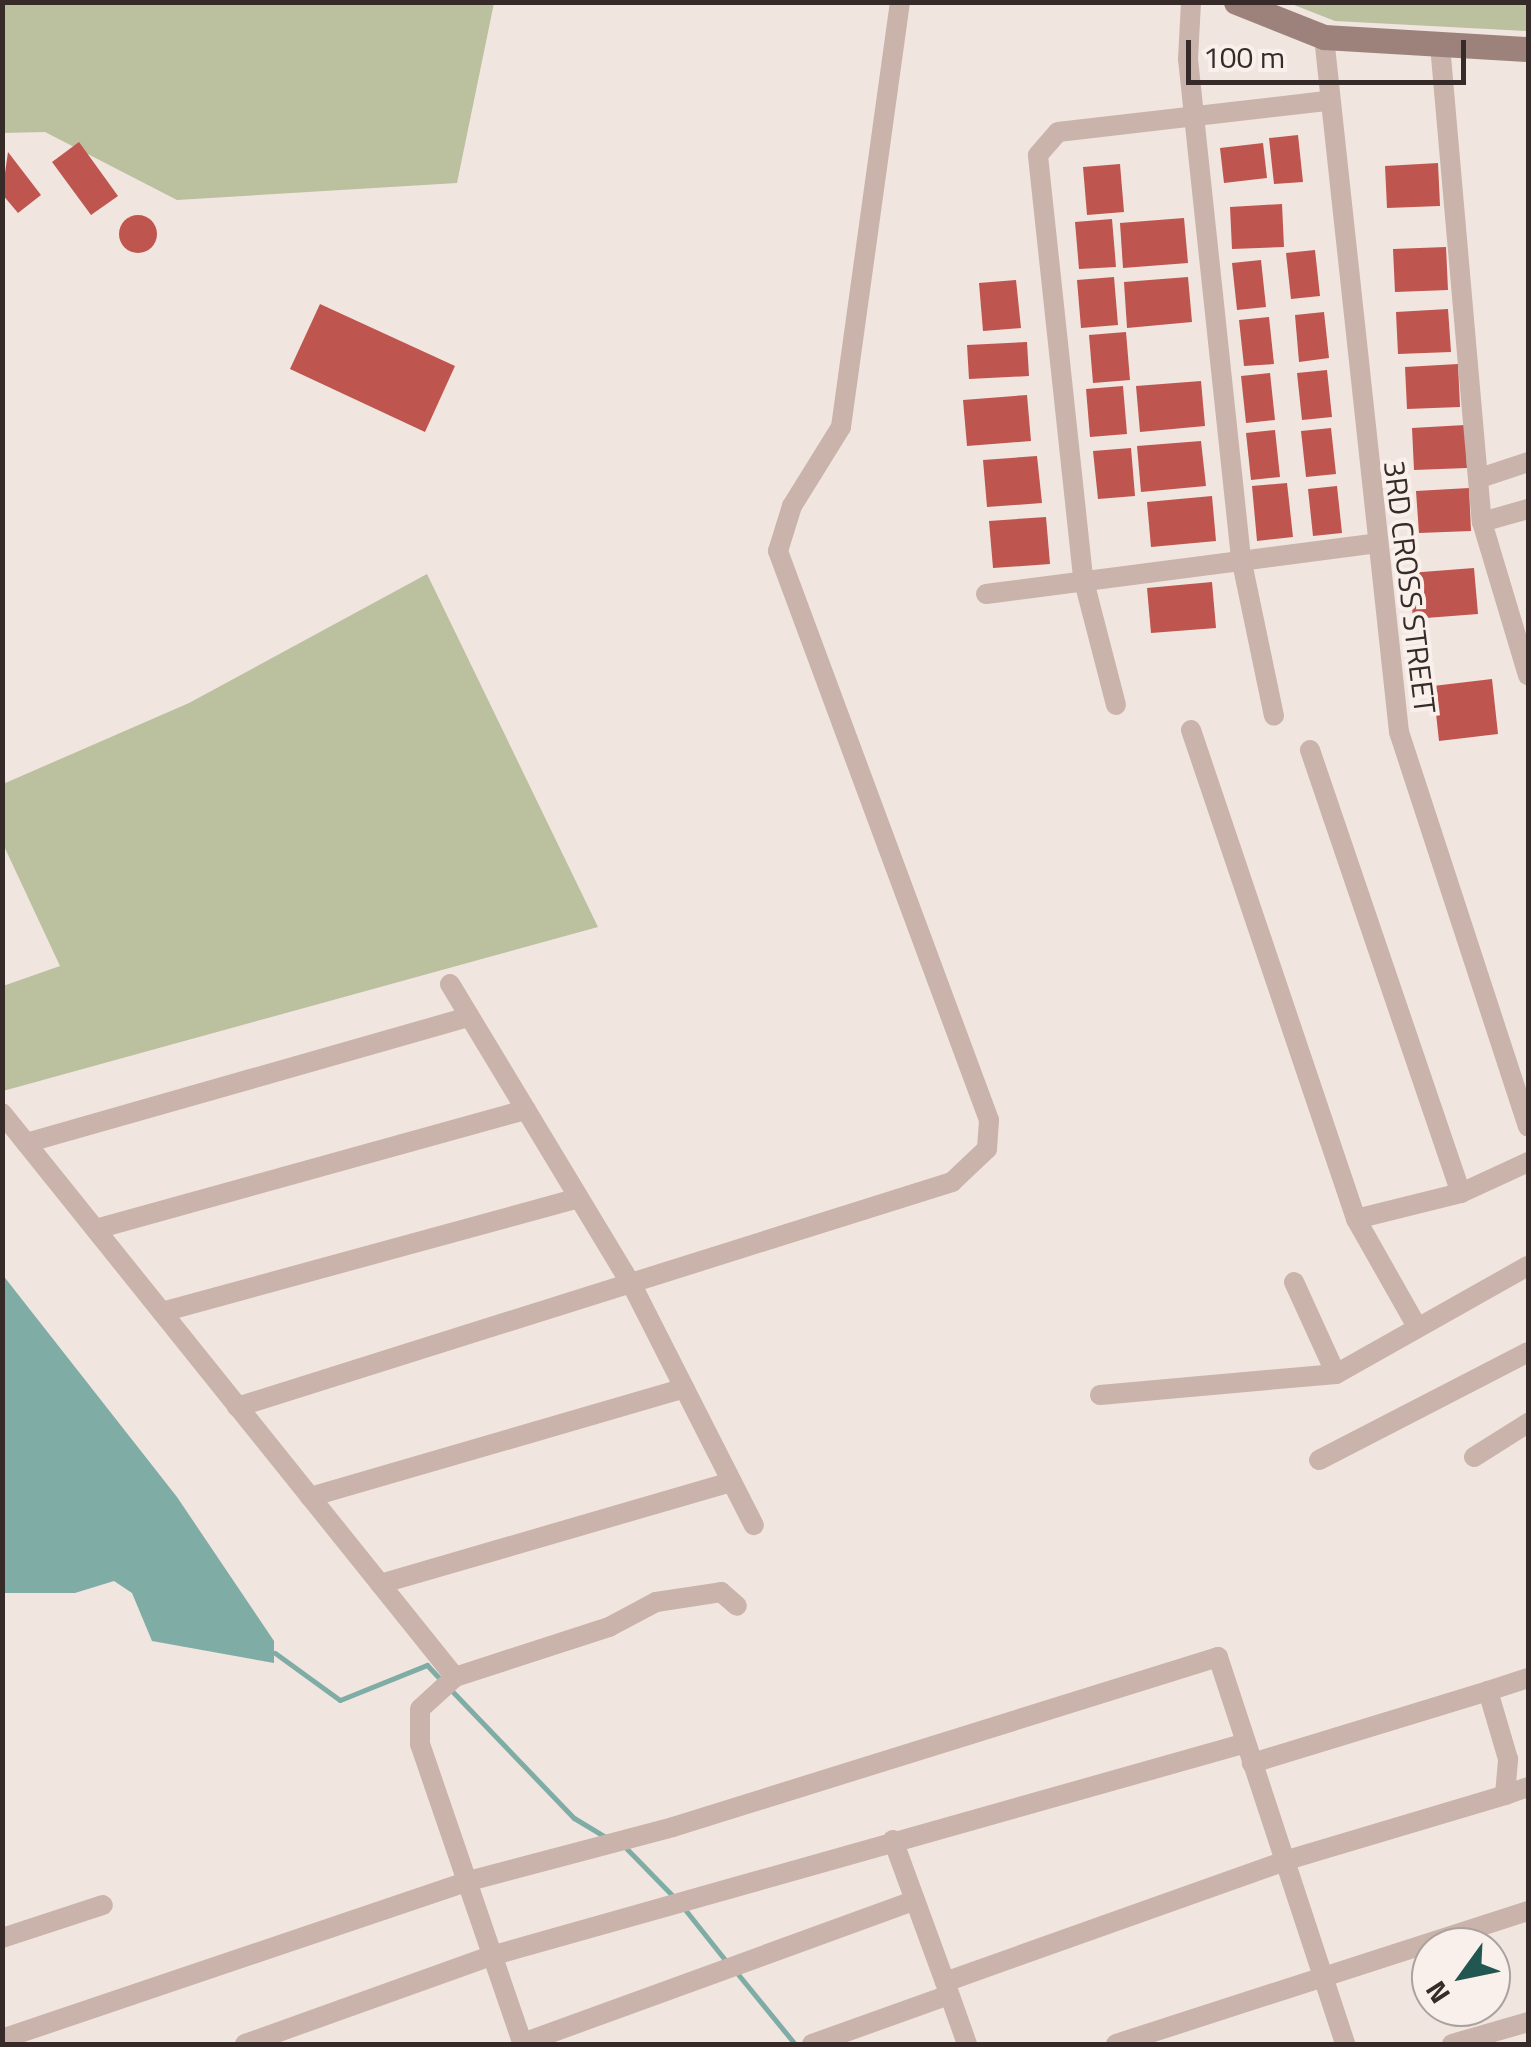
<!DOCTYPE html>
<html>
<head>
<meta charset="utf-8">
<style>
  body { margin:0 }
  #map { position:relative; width:1531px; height:2047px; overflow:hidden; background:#f1e5df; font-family:"Titillium Web",sans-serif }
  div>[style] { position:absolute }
  .green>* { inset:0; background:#bbc09f }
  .water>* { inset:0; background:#7fada6 }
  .stream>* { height:5px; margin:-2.5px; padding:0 2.5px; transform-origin:2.5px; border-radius:2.5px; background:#7fada6 }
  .building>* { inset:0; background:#bf554f }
  .round { border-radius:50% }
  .minor>* { height:20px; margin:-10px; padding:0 10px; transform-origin:10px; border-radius:10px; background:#c9b3ab }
  .secondary>* { height:25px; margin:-12.5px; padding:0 12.5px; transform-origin:12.5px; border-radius:12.5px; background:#9d827c }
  span { translate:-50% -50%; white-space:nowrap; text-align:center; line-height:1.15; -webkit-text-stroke:8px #f9f0eb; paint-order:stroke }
  .street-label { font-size:30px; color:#372b2a }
  .frame { position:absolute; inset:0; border:5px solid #372b2a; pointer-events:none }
  .north { position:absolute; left:1411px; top:1927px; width:100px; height:100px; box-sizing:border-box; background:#f9f0eb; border:2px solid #aba19e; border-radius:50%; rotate:237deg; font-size:28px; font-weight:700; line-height:40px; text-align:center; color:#372b2a }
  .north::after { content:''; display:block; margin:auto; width:35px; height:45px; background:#225650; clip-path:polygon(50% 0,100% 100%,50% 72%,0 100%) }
  .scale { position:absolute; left:1186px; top:40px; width:280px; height:45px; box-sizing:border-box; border:5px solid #372b2a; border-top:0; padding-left:12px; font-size:30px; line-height:35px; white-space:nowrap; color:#372b2a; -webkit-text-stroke:8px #f9f0eb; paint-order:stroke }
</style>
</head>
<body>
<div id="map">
  <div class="green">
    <div style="clip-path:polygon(2px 3px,494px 3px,457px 183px,177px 200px,45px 132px,3px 133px)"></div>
    <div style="clip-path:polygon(1289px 3px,1528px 3px,1528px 31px,1335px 21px)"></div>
    <div style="clip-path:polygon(427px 574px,598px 927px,3px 1091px,3px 986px,60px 966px,3px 844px,3px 784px,189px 703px)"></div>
  </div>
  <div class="water">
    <div style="clip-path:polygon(2px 1274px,177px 1497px,274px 1641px,274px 1663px,152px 1641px,132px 1593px,114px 1581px,75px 1593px,3px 1593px)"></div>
  </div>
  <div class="stream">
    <div style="left:275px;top:1653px;width:80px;rotate:35.9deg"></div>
    <div style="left:340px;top:1700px;width:94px;rotate:-21.9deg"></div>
    <div style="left:427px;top:1665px;width:25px;rotate:47deg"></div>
    <div style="left:452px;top:1691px;width:176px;rotate:46.2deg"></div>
    <div style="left:574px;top:1818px;width:37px;rotate:31deg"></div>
    <div style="left:625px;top:1847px;width:73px;rotate:45.6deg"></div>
    <div style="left:683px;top:1907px;width:69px;rotate:51.5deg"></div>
    <div style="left:737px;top:1973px;width:92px;rotate:50.8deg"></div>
  </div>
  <div class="building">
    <div style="clip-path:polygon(1298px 135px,1303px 182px,1274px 184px,1269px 138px)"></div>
    <div style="clip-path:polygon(79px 142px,118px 196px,91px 215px,52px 162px)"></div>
    <div style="clip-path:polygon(1263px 143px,1267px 178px,1224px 183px,1220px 148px)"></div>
    <div style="clip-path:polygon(8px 152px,41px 195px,18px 213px,2px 194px)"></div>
    <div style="clip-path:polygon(1438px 163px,1440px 206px,1387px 208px,1385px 166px)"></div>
    <div style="clip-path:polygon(1120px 164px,1124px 212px,1087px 215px,1083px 167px)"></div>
    <div style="clip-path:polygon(1282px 204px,1284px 247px,1232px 249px,1230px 207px)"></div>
    <div class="round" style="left:119px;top:215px;width:38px;height:38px"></div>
    <div style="clip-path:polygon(1184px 218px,1188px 263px,1123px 268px,1120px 223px)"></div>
    <div style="clip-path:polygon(1112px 219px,1116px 267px,1079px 269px,1075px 222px)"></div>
    <div style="clip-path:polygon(1446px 247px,1448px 290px,1395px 292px,1393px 249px)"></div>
    <div style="clip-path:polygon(1315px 250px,1320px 296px,1291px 299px,1286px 253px)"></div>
    <div style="clip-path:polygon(1261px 260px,1266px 307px,1237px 310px,1232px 263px)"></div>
    <div style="clip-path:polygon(1114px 277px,1118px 325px,1081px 328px,1077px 280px)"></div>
    <div style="clip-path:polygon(1188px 277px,1192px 322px,1127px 328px,1124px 282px)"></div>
    <div style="clip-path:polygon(1016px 280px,1021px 328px,983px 331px,979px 283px)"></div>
    <div style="clip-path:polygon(320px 304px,455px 366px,425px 432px,290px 369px)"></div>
    <div style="clip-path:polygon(1448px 309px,1451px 352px,1398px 354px,1396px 312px)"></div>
    <div style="clip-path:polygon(1324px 312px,1329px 358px,1299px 362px,1295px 315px)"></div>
    <div style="clip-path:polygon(1269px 317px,1274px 364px,1244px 366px,1239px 320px)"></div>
    <div style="clip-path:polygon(1126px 332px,1130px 380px,1093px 383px,1089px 335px)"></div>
    <div style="clip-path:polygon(1027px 342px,1029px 376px,969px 379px,967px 345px)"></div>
    <div style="clip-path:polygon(1458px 364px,1460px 407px,1407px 409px,1405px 367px)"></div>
    <div style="clip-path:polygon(1327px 370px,1332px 417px,1302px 420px,1297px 373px)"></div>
    <div style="clip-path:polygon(1270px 373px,1275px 420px,1246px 423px,1241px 376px)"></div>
    <div style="clip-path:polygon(1201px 381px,1205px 426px,1140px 432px,1136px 386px)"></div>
    <div style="clip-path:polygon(1123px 386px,1127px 434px,1090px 437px,1086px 389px)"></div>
    <div style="clip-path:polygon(1027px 395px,1031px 441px,967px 446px,963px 400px)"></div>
    <div style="clip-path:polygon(1465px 425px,1467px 468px,1414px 470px,1412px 428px)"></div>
    <div style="clip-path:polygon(1331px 428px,1336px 474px,1306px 477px,1301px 431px)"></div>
    <div style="clip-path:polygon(1275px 430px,1280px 477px,1251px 480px,1246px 433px)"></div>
    <div style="clip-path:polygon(1201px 441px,1206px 486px,1141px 492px,1137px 446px)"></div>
    <div style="clip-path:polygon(1131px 448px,1135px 496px,1098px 499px,1093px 451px)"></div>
    <div style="clip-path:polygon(1037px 456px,1042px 503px,987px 507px,983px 460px)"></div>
    <div style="clip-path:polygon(1287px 483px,1293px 537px,1257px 541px,1252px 486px)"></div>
    <div style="clip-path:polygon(1337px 486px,1342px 533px,1313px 536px,1308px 489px)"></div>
    <div style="clip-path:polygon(1469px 488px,1471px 531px,1419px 533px,1416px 491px)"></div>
    <div style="clip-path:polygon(1212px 496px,1216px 541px,1151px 547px,1147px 502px)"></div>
    <div style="clip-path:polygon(1046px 517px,1050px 564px,993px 568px,989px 521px)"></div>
    <div style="clip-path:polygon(1474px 568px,1478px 614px,1413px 619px,1409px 573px)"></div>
    <div style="clip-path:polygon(1212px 582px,1216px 628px,1151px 633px,1147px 588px)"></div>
    <div style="clip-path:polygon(1492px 679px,1498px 734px,1439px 741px,1433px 686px)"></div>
  </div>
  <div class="minor">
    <div style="left:1191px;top:2px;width:57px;rotate:93deg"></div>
    <div style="left:1188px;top:59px;width:502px;rotate:83.94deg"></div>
    <div style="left:1241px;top:558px;width:161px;rotate:78.2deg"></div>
    <div style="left:1324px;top:37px;width:699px;rotate:83.84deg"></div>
    <div style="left:1399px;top:732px;width:415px;rotate:71.9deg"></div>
    <div style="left:1440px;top:45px;width:479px;rotate:85deg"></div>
    <div style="left:1482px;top:522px;width:160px;rotate:73.3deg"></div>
    <div style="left:1480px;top:478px;width:51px;rotate:-18.4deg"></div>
    <div style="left:1482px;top:522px;width:48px;rotate:-15.8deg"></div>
    <div style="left:986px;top:594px;width:389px;rotate:-7.4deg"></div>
    <div style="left:1116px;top:705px;width:132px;rotate:-104.5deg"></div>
    <div style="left:1083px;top:577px;width:424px;rotate:-96.1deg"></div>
    <div style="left:1038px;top:155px;width:30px;rotate:-49deg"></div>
    <div style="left:1058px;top:132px;width:270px;rotate:-6.6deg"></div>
    <div style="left:1191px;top:730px;width:516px;rotate:71.35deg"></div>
    <div style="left:1356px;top:1219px;width:108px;rotate:-13.9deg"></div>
    <div style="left:1461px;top:1193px;width:74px;rotate:-24.8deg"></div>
    <div style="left:1310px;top:750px;width:468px;rotate:71.2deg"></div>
    <div style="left:450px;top:984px;width:354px;rotate:58.9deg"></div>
    <div style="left:633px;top:1287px;width:267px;rotate:63.1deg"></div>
    <div style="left:2px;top:1113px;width:723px;rotate:51.23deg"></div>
    <div style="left:455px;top:1677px;width:47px;rotate:137.6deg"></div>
    <div style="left:420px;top:1709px;width:35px;rotate:90deg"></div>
    <div style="left:420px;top:1744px;width:317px;rotate:71.1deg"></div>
    <div style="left:26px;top:1143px;width:461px;rotate:-15.9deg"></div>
    <div style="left:1356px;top:1219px;width:122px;rotate:60.5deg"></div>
    <div style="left:96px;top:1229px;width:446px;rotate:-15.5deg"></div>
    <div style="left:1294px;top:1282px;width:101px;rotate:65.5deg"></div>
    <div style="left:162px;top:1312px;width:432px;rotate:-15.3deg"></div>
    <div style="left:1100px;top:1395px;width:237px;rotate:-5.1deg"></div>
    <div style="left:1336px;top:1374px;width:220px;rotate:-29.4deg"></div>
    <div style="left:237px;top:1407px;width:750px;rotate:-17.47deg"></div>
    <div style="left:952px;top:1182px;width:48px;rotate:-43.3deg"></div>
    <div style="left:987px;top:1149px;width:29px;rotate:-86deg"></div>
    <div style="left:989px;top:1120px;width:607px;rotate:-110.35deg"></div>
    <div style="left:778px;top:551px;width:47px;rotate:-72.7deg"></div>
    <div style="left:792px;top:506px;width:93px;rotate:-58.2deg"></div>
    <div style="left:841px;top:427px;width:429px;rotate:-82.1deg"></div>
    <div style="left:1474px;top:1457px;width:64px;rotate:-32.2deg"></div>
    <div style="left:1319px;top:1460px;width:235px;rotate:-27.3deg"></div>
    <div style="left:310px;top:1497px;width:390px;rotate:-16.2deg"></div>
    <div style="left:380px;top:1584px;width:366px;rotate:-16.2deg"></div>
    <div style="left:455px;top:1677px;width:162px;rotate:-18deg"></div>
    <div style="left:609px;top:1627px;width:53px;rotate:-28deg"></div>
    <div style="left:656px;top:1602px;width:66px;rotate:-8.7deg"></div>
    <div style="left:721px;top:1592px;width:21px;rotate:41deg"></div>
    <div style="left:1488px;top:1691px;width:42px;rotate:-18deg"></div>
    <div style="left:1505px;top:1795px;width:24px;rotate:-19deg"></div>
    <div style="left:893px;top:1840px;width:151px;rotate:69.9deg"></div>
    <div style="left:2px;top:1938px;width:106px;rotate:-18.1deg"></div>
    <div style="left:2px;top:2039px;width:489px;rotate:-18.7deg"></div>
    <div style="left:465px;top:1882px;width:215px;rotate:-14.8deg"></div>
    <div style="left:673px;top:1827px;width:571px;rotate:-17.32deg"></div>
    <div style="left:1218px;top:1657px;width:407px;rotate:71.8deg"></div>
    <div style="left:523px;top:2043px;width:417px;rotate:-20deg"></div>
    <div style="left:245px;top:2044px;width:261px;rotate:-19.7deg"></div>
    <div style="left:491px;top:1956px;width:784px;rotate:-15.75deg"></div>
    <div style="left:812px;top:2044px;width:145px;rotate:-19.7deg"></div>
    <div style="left:967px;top:2044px;width:66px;rotate:-109.5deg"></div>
    <div style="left:945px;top:1982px;width:360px;rotate:-19.6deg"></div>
    <div style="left:1284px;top:1861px;width:231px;rotate:-16.6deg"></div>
    <div style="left:1505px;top:1795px;width:36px;rotate:-85deg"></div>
    <div style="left:1508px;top:1759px;width:71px;rotate:-106.4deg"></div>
    <div style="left:1488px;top:1691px;width:247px;rotate:163deg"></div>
    <div style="left:1116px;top:2044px;width:433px;rotate:-17.9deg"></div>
    <div style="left:1452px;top:2044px;width:79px;rotate:-16.1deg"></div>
  </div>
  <div class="secondary">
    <div style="left:1236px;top:2px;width:95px;rotate:21.7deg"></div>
    <div style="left:1324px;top:37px;width:204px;rotate:3.4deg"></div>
  </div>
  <div class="street-label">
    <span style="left:1410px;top:587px;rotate:83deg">3RD CROSS STREET</span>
  </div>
  <div class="frame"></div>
  <div class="north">N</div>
  <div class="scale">100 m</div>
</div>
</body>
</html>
